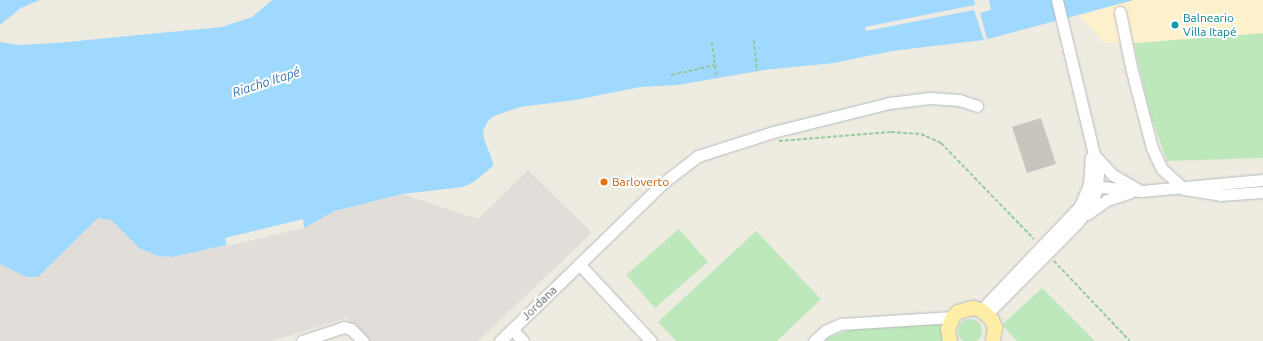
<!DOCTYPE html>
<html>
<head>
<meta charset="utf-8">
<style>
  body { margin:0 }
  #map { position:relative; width:1263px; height:341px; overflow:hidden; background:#eeebe1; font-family:Ubuntu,sans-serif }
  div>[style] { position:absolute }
  .industrial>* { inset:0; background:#e1ded9 }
  .green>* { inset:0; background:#bde8bb }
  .round { border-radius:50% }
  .sand>* { inset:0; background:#fdf0cd }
  .water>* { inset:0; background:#a0d9ff }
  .pier>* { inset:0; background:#eeebe1 }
  .building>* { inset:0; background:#c9c5be }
  .path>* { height:1.5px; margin-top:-0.75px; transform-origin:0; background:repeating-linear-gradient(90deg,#94c9a2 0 4px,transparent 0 6px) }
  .roads { filter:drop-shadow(0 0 1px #b7babf) drop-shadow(0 0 1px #b7babf) }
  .minor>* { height:11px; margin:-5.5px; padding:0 5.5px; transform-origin:5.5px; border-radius:5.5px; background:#fff }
  .major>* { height:14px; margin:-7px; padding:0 7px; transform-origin:7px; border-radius:7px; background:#ffeea5 }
  .dots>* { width:11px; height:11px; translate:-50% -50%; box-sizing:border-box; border:2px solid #fff; border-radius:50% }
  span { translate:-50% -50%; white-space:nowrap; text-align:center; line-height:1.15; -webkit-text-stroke:4px #fff; paint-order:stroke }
  .culture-label { font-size:12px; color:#0d838f }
  .left { translate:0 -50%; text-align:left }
  .food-label { font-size:12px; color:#c56008 }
  .street-label { font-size:12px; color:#5a5e63 }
  .water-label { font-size:13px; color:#3779b8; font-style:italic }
</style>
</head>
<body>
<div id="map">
  <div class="industrial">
    <div style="clip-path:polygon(528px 170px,592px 233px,478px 341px,368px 341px,346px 318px,272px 341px,0 341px,0 264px,26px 277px,98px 218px,111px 220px,139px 248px,172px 257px,304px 228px,335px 211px,402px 194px,478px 219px)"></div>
  </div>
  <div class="green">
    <div style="clip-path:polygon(1263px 33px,1263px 158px,1167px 161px,1150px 114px,1134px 43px)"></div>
    <div style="clip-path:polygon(679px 229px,708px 262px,655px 308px,626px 275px)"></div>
    <div style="clip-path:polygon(756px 231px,821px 299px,777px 341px,676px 341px,658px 322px)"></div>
    <div style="clip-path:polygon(1042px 288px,1095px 341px,1017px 341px,1002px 325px)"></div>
    <div class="round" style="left:958px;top:319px;width:24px;height:24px"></div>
    <div style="clip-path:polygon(937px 324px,944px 325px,944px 341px,828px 341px,826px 338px,859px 327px)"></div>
  </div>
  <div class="sand">
    <div style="clip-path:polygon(1131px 0,1263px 0,1263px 33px,1134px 43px,1104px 43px,1080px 16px)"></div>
  </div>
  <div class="water">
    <div style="clip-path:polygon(0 0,40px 0,21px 8px,0 25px)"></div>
    <div style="clip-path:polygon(272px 0,1134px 0,984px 40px,892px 51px,834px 63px,764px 70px,678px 85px,640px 87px,575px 100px,520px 107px,494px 116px,488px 121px,483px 131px,484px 139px,494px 165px,474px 182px,463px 187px,402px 194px,335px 211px,304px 228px,172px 257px,158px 256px,139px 248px,111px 220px,98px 218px,38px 277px,26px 277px,0 264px,0 42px,18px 45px,56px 43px,222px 27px,252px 17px)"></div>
  </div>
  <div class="pier">
    <div style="clip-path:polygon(974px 0,989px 0,991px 10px,980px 13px,987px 39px,984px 40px,974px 10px,866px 31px,865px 27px,975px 5px)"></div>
    <div style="clip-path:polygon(303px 219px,304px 228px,227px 246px,225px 238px)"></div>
  </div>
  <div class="building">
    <div style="clip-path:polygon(1041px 118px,1056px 164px,1027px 173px,1012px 127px)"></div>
  </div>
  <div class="path">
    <div style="left:754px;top:40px;width:31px;rotate:84deg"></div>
    <div style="left:712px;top:42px;width:36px;rotate:82deg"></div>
    <div style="left:671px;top:75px;width:45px;rotate:-12.8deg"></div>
    <div style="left:779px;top:141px;width:112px;rotate:-4.6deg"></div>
    <div style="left:891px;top:132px;width:30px;rotate:4deg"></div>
    <div style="left:921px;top:134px;width:22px;rotate:24deg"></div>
    <div style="left:941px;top:143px;width:134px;rotate:45.9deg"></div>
    <div style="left:1054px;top:261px;width:110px;rotate:46.5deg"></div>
  </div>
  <div class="roads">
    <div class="minor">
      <div style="left:1120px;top:12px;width:56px;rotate:78.7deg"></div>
      <div style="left:1131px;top:67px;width:84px;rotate:75.5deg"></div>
      <div style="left:1152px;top:148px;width:23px;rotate:65deg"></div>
      <div style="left:1162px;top:169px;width:30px;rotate:42deg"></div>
      <div style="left:1184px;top:189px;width:36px;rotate:9deg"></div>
      <div style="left:1220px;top:195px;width:43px;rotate:-4deg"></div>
      <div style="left:1096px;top:157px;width:25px;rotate:47deg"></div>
      <div style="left:1113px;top:175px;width:28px;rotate:30deg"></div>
      <div style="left:1091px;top:186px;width:50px;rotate:5.7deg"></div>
      <div style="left:1141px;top:191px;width:122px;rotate:-5.2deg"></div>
      <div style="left:1087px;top:214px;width:24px;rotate:-35deg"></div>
      <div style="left:1107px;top:200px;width:23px;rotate:-18deg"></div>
      <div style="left:579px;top:264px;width:105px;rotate:46.9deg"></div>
      <div style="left:981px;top:310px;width:144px;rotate:-46.4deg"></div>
      <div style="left:1080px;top:206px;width:23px;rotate:-67deg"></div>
      <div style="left:1089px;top:185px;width:28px;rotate:-86deg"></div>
      <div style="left:987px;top:314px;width:129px;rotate:-45.3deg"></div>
      <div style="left:1078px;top:222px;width:26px;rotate:-54deg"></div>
      <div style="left:1093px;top:201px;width:15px;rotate:-74deg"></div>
      <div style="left:1097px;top:187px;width:16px;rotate:-86deg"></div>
      <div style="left:1098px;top:171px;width:176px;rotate:-103.5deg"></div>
      <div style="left:512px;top:329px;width:16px;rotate:47deg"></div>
      <div style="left:302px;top:341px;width:44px;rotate:-18.4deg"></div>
      <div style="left:344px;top:327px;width:7px;rotate:16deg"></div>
      <div style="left:351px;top:329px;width:17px;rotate:45deg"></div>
      <div style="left:500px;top:341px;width:227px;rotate:-44.1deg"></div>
      <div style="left:663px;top:183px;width:44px;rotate:-37.6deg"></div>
      <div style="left:698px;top:156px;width:79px;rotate:-17.7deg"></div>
      <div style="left:773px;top:132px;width:120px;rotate:-14deg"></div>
      <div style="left:889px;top:103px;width:41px;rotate:-7deg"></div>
      <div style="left:930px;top:98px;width:29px;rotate:4deg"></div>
      <div style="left:959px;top:100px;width:19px;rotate:18deg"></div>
      <div style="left:814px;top:341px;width:15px;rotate:-42deg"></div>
      <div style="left:825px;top:331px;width:17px;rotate:-24deg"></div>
      <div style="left:841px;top:324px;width:112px;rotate:-3.6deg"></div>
    </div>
    <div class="major">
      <div style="left:950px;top:341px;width:12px;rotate:-99deg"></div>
      <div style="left:948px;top:329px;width:13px;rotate:-67deg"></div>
      <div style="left:953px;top:317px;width:7px;rotate:-45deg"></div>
      <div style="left:958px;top:312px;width:16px;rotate:-15deg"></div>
      <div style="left:973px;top:308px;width:8px;rotate:14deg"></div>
      <div style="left:981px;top:310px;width:15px;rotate:42deg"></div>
      <div style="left:992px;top:320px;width:8px;rotate:67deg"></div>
      <div style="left:995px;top:327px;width:14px;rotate:98deg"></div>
    </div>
  </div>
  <div class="dots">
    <div style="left:1175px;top:25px;background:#0f9aa8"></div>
    <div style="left:604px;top:182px;background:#e8710a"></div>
  </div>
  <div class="culture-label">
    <span class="left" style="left:1183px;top:25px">Balneario<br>Villa Itapé</span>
  </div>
  <div class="food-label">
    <span class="left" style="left:612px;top:182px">Barloverto</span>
  </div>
  <div class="street-label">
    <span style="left:539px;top:303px;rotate:-44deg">Jordana</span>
  </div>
  <div class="water-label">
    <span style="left:266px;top:82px;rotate:-18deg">Riacho Itapé</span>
  </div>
</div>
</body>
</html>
